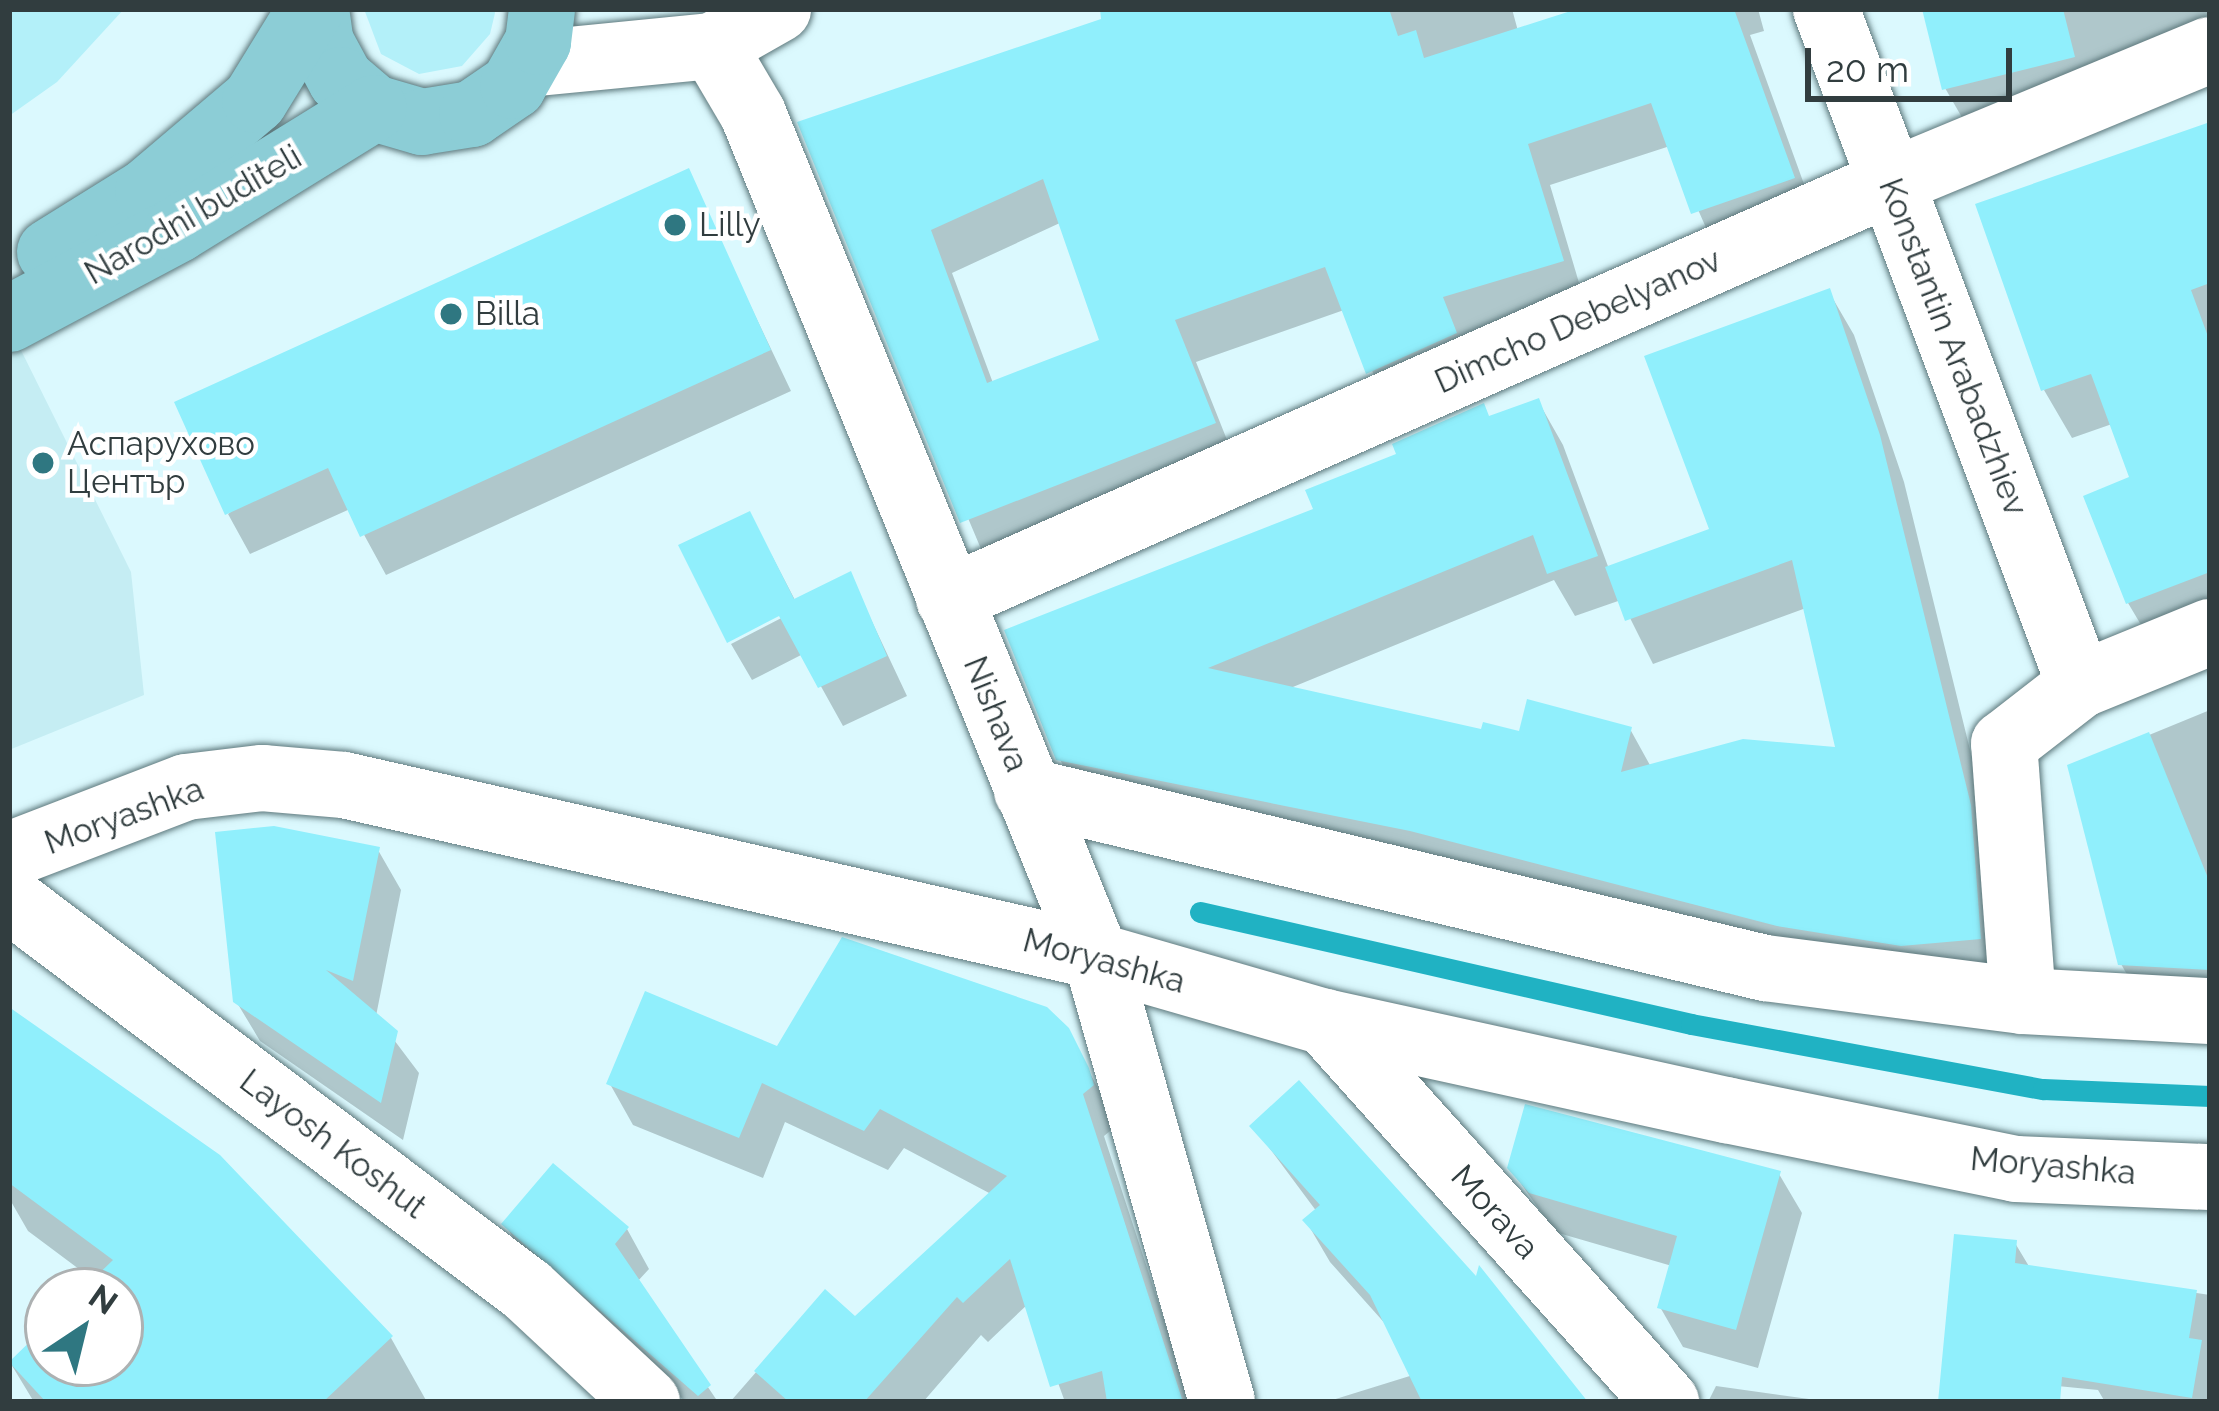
<!DOCTYPE html>
<html>
<head>
<meta charset="utf-8">
<style>
  body { margin:0 }
  #map { position:relative; width:2219px; height:1411px; overflow:hidden; background:#dbf9fe; font-family:Raleway,sans-serif }
  div>[style] { position:absolute }
  .built>* { inset:0; background:#c5edf3 }
  .green>* { inset:0; background:#b3f0f9 }
  .shadow>* { inset:0; background:#0003 }
  .stream>* { height:21px; margin:-10.5px; padding:0 10.5px; transform-origin:10.5px; border-radius:10.5px; background:#20b2c3 }
  .building>* { inset:0; background:#90effc }
  .roads { filter:drop-shadow(0 0 3px #5d787c) drop-shadow(0 0 3px #5d787c) }
  .minor>* { height:66px; margin:-33px; padding:0 33px; transform-origin:33px; border-radius:33px; background:#fff }
  .primary>* { height:66px; margin:-33px; padding:0 33px; transform-origin:33px; border-radius:33px; background:#8ccdd6 }
  .dots>* { width:33px; height:33px; translate:-50% -50%; box-sizing:border-box; border:6px solid #fff; border-radius:50% }
  span { translate:-50% -50%; white-space:nowrap; text-align:center; line-height:1.15; -webkit-text-stroke:9px #fff; paint-order:stroke }
  .street-label { font-size:33px; color:#313d3f }
  .poi-label { font-size:33px; color:#313d3f }
  .left { translate:0 -50%; text-align:left }
  .frame { position:absolute; inset:0; border:12px solid #313d3f; pointer-events:none }
  .north { position:absolute; left:24px; top:1267px; width:120px; height:120px; box-sizing:border-box; background:#fff; border:3px solid #adb1b2; border-radius:50%; rotate:35deg; font-size:33px; font-weight:700; line-height:48px; text-align:center; color:#313d3f }
  .north::after { content:''; display:block; margin:auto; width:42px; height:54px; background:#2f7781; clip-path:polygon(50% 0,100% 100%,50% 72%,0 100%) }
  .scale { position:absolute; left:1805px; top:48px; width:207px; height:54px; box-sizing:border-box; border:6px solid #313d3f; border-top:0; padding-left:15px; font-size:36px; line-height:42px; white-space:nowrap; color:#313d3f; -webkit-text-stroke:9px #fff; paint-order:stroke }
</style>
</head>
<body>
<div id="map">
  <div class="built">
    <div style="clip-path:polygon(9px 326px,131px 572px,144px 695px,9px 750px)"></div>
  </div>
  <div class="green">
    <div style="clip-path:polygon(9px 9px,124px 9px,57px 82px,9px 116px)"></div>
    <div style="clip-path:polygon(364px 9px,494px 9px,495px 13px,490px 34px,462px 66px,419px 74px,381px 54px)"></div>
  </div>
  <div class="shadow">
    <div style="clip-path:polygon(evenodd,1103px 9px,1512px 9px,1518px 31px,1587px 9px,1758px 9px,1764px 31px,1750px 35px,1817px 220px,1718px 255px,1670px 146px,1550px 185px,1585px 303px,1392px 414px,1344px 310px,1196px 362px,1237px 465px,987px 563px,801px 124px,1104px 22px,1103px 9px,1062px 222px,1103px 341px,993px 383px,952px 273px,1062px 222px)"></div>
    <div style="clip-path:polygon(1925px 9px,2210px 9px,2210px 64px,1975px 140px,1945px 88px)"></div>
    <div style="clip-path:polygon(2210px 125px,2210px 629px,2156px 650px,2128px 603px,2132px 479px,2112px 424px,2072px 438px,2044px 390px)"></div>
    <div style="clip-path:polygon(687px 172px,791px 391px,386px 575px,350px 509px,250px 554px,228px 514px)"></div>
    <div style="clip-path:polygon(evenodd,1829px 292px,1854px 335px,1904px 482px,1995px 851px,2004px 983px,1085px 803px,1059px 758px,1317px 511px,1489px 419px,1538px 401px,1563px 445px,1609px 569px,1713px 531px,1829px 292px,1554px 580px,1575px 616px,1621px 600px,1653px 664px,1806px 608px,1838px 750px,1651px 767px,1630px 729px,1483px 732px,1288px 689px,1554px 580px)"></div>
    <div style="clip-path:polygon(771px 554px,796px 602px,850px 575px,907px 696px,843px 726px,803px 654px,752px 680px,731px 644px,793px 612px)"></div>
    <div style="clip-path:polygon(2210px 710px,2210px 1008px,2144px 1004px,2121px 964px,2071px 767px)"></div>
    <div style="clip-path:polygon(378px 850px,401px 890px,376px 1016px,419px 1073px,403px 1140px,260px 1041px,236px 1001px)"></div>
    <div style="clip-path:polygon(9px 1011px,391px 1338px,427px 1402px,34px 1402px,11px 1364px,48px 1328px,48px 1363px,120px 1363px,120px 1291px,85px 1291px,95px 1281px,28px 1231px,9px 1198px)"></div>
    <div style="clip-path:polygon(1066px 1029px,1111px 1112px,1115px 1127px,1104px 1136px,1191px 1402px,1065px 1402px,1029px 1303px,988px 1342px,981px 1335px,923px 1402px,730px 1402px,825px 1293px,855px 1320px,991px 1194px,904px 1148px,888px 1170px,785px 1122px,763px 1178px,633px 1125px,610px 1084px,778px 1049px)"></div>
    <div style="clip-path:polygon(1253px 1126px,1584px 1402px,1326px 1402px,1413px 1375px,1389px 1328px,1330px 1262px,1306px 1221px,1317px 1212px)"></div>
    <div style="clip-path:polygon(1510px 1168px,1779px 1174px,1802px 1213px,1758px 1368px,1683px 1347px,1660px 1307px,1672px 1266px,1555px 1232px)"></div>
    <div style="clip-path:polygon(505px 1224px,627px 1229px,649px 1269px,637px 1282px,718px 1402px,686px 1402px,528px 1263px)"></div>
    <div style="clip-path:polygon(2015px 1243px,2030px 1268px,2210px 1295px,2210px 1402px,2105px 1402px,2098px 1390px,1975px 1378px)"></div>
    <div style="clip-path:polygon(1716px 1386px,1831px 1402px,1708px 1402px)"></div>
  </div>
  <div class="stream">
    <div style="left:1200px;top:912px;width:504px;rotate:12.85deg"></div>
    <div style="left:1691px;top:1024px;width:358px;rotate:10.5deg"></div>
    <div style="left:2043px;top:1089px;width:167px;rotate:2.4deg"></div>
  </div>
  <div class="building">
    <div style="clip-path:polygon(evenodd,1100px 9px,1389px 9px,1398px 36px,1416px 30px,1424px 58px,1577px 9px,1734px 9px,1795px 178px,1691px 214px,1651px 103px,1528px 144px,1564px 261px,1443px 297px,1457px 333px,1366px 374px,1325px 267px,1175px 320px,1216px 423px,960px 523px,797px 122px,1101px 19px,1100px 9px,1043px 179px,1099px 340px,987px 383px,931px 230px,1043px 179px)"></div>
    <div style="clip-path:polygon(1922px 9px,2063px 9px,2075px 57px,1942px 90px)"></div>
    <div style="clip-path:polygon(2210px 122px,2210px 283px,2191px 290px,2210px 342px,2210px 572px,2126px 604px,2083px 496px,2129px 477px,2091px 374px,2041px 391px,1975px 204px)"></div>
    <div style="clip-path:polygon(689px 168px,771px 350px,360px 537px,328px 468px,225px 515px,174px 402px)"></div>
    <div style="clip-path:polygon(1830px 288px,1880px 435px,1971px 805px,1981px 939px,1901px 946px,1777px 926px,1410px 831px,1056px 760px,1004px 630px,1313px 509px,1305px 490px,1396px 454px,1392px 444px,1484px 403px,1489px 416px,1539px 398px,1598px 556px,1547px 574px,1533px 535px,1208px 668px,1481px 729px,1483px 722px,1519px 731px,1527px 699px,1632px 727px,1621px 772px,1743px 739px,1835px 747px,1792px 560px,1625px 621px,1605px 567px,1709px 529px,1644px 356px)"></div>
    <div style="clip-path:polygon(750px 511px,794px 599px,851px 571px,887px 656px,818px 688px,779px 616px,727px 643px,678px 545px)"></div>
    <div style="clip-path:polygon(2149px 732px,2210px 883px,2210px 970px,2118px 965px,2067px 765px)"></div>
    <div style="clip-path:polygon(274px 826px,380px 847px,353px 981px,326px 970px,398px 1031px,381px 1103px,233px 1002px,215px 832px)"></div>
    <div style="clip-path:polygon(842px 937px,1047px 1007px,1069px 1028px,1089px 1068px,1094px 1085px,1083px 1094px,1183px 1402px,1107px 1402px,1102px 1371px,1050px 1387px,1010px 1259px,963px 1303px,957px 1297px,864px 1402px,789px 1402px,754px 1371px,825px 1289px,855px 1316px,1007px 1176px,880px 1109px,864px 1131px,762px 1083px,739px 1138px,606px 1084px,645px 991px,777px 1046px)"></div>
    <div style="clip-path:polygon(9px 1007px,220px 1155px,393px 1336px,323px 1402px,46px 1402px,9px 1362px,48px 1324px,48px 1363px,120px 1363px,120px 1291px,81px 1291px,113px 1260px,9px 1183px)"></div>
    <div style="clip-path:polygon(1299px 1080px,1476px 1276px,1479px 1265px,1588px 1402px,1422px 1402px,1370px 1295px,1302px 1220px,1320px 1205px,1249px 1126px)"></div>
    <div style="clip-path:polygon(1525px 1104px,1781px 1171px,1736px 1330px,1657px 1308px,1677px 1236px,1529px 1193px,1507px 1168px)"></div>
    <div style="clip-path:polygon(553px 1163px,629px 1227px,615px 1244px,711px 1385px,698px 1396px,501px 1224px)"></div>
    <div style="clip-path:polygon(1954px 1234px,2017px 1240px,2015px 1263px,2197px 1290px,2189px 1338px,2202px 1340px,2192px 1398px,2062px 1377px,2060px 1402px,1938px 1402px)"></div>
  </div>
  <div class="roads">
    <div class="minor">
      <div style="left:1826px;top:9px;width:722px;rotate:69.41deg"></div>
      <div style="left:713px;top:46px;width:79px;rotate:59.5deg"></div>
      <div style="left:753px;top:114px;width:909px;rotate:67.84deg"></div>
      <div style="left:1096px;top:956px;width:463px;rotate:74.2deg"></div>
      <div style="left:528px;top:64px;width:186px;rotate:-5.6deg"></div>
      <div style="left:713px;top:46px;width:75px;rotate:-29.6deg"></div>
      <div style="left:949px;top:599px;width:1030px;rotate:-23.88deg"></div>
      <div style="left:1891px;top:182px;width:345px;rotate:-22.5deg"></div>
      <div style="left:1027px;top:791px;width:759px;rotate:13.49deg"></div>
      <div style="left:1765px;top:968px;width:260px;rotate:7.3deg"></div>
      <div style="left:2023px;top:1001px;width:187px;rotate:3.1deg"></div>
      <div style="left:9px;top:855px;width:190px;rotate:-21deg"></div>
      <div style="left:186px;top:787px;width:77px;rotate:-6.8deg"></div>
      <div style="left:262px;top:778px;width:82px;rotate:4.9deg"></div>
      <div style="left:344px;top:785px;width:771px;rotate:12.81deg"></div>
      <div style="left:1096px;top:956px;width:238px;rotate:16.1deg"></div>
      <div style="left:1325px;top:1022px;width:411px;rotate:12.4deg"></div>
      <div style="left:1726px;top:1110px;width:296px;rotate:11.5deg"></div>
      <div style="left:2016px;top:1169px;width:194px;rotate:2.4deg"></div>
      <div style="left:9px;top:899px;width:649px;rotate:37.05deg"></div>
      <div style="left:527px;top:1290px;width:164px;rotate:43deg"></div>
      <div style="left:2023px;top:1001px;width:258px;rotate:-94.2deg"></div>
      <div style="left:2004px;top:744px;width:96px;rotate:-37.8deg"></div>
      <div style="left:2080px;top:685px;width:140px;rotate:-22.2deg"></div>
      <div style="left:1325px;top:1022px;width:511px;rotate:48.1deg"></div>
    </div>
    <div class="primary">
      <div style="left:316px;top:9px;width:34px;rotate:82deg"></div>
      <div style="left:321px;top:43px;width:42px;rotate:61.6deg"></div>
      <div style="left:341px;top:80px;width:43px;rotate:40.3deg"></div>
      <div style="left:374px;top:108px;width:50px;rotate:16.3deg"></div>
      <div style="left:422px;top:122px;width:51px;rotate:-9.1deg"></div>
      <div style="left:472px;top:114px;width:50px;rotate:-34.3deg"></div>
      <div style="left:513px;top:86px;width:51px;rotate:-60.4deg"></div>
      <div style="left:538px;top:42px;width:33px;rotate:-83deg"></div>
      <div style="left:50px;top:252px;width:115px;rotate:-31.9deg"></div>
      <div style="left:148px;top:191px;width:140px;rotate:-40.4deg"></div>
      <div style="left:255px;top:100px;width:107px;rotate:-58.4deg"></div>
      <div style="left:9px;top:319px;width:191px;rotate:-28deg"></div>
      <div style="left:178px;top:229px;width:230px;rotate:-31.7deg"></div>
    </div>
  </div>
  <div class="dots">
    <div style="left:675px;top:225px;background:#2f7781"></div>
    <div style="left:451px;top:314px;background:#2f7781"></div>
    <div style="left:43px;top:463px;background:#2f7781"></div>
  </div>
  <div class="street-label">
    <span style="left:193px;top:215px;rotate:-30deg">Narodni buditeli</span>
    <span style="left:1578px;top:321px;rotate:-24deg">Dimcho Debelyanov</span>
    <span style="left:1953px;top:347px;rotate:69deg">Konstantin Arabadzhiev</span>
    <span style="left:996px;top:714px;rotate:68deg">Nishava</span>
    <span style="left:124px;top:816px;rotate:-20deg">Moryashka</span>
    <span style="left:1104px;top:961px;rotate:15deg">Moryashka</span>
    <span style="left:333px;top:1144px;rotate:37deg">Layosh Koshut</span>
    <span style="left:2053px;top:1166px;rotate:5deg">Moryashka</span>
    <span style="left:1495px;top:1212px;rotate:48deg">Morava</span>
  </div>
  <div class="poi-label">
    <span class="left" style="left:699px;top:225px">Lilly</span>
    <span class="left" style="left:475px;top:314px">Billa</span>
    <span class="left" style="left:67px;top:463px">Аспарухово<br>Център</span>
  </div>
  <div class="frame"></div>
  <div class="north">N</div>
  <div class="scale">20 m</div>
</div>
</body>
</html>
